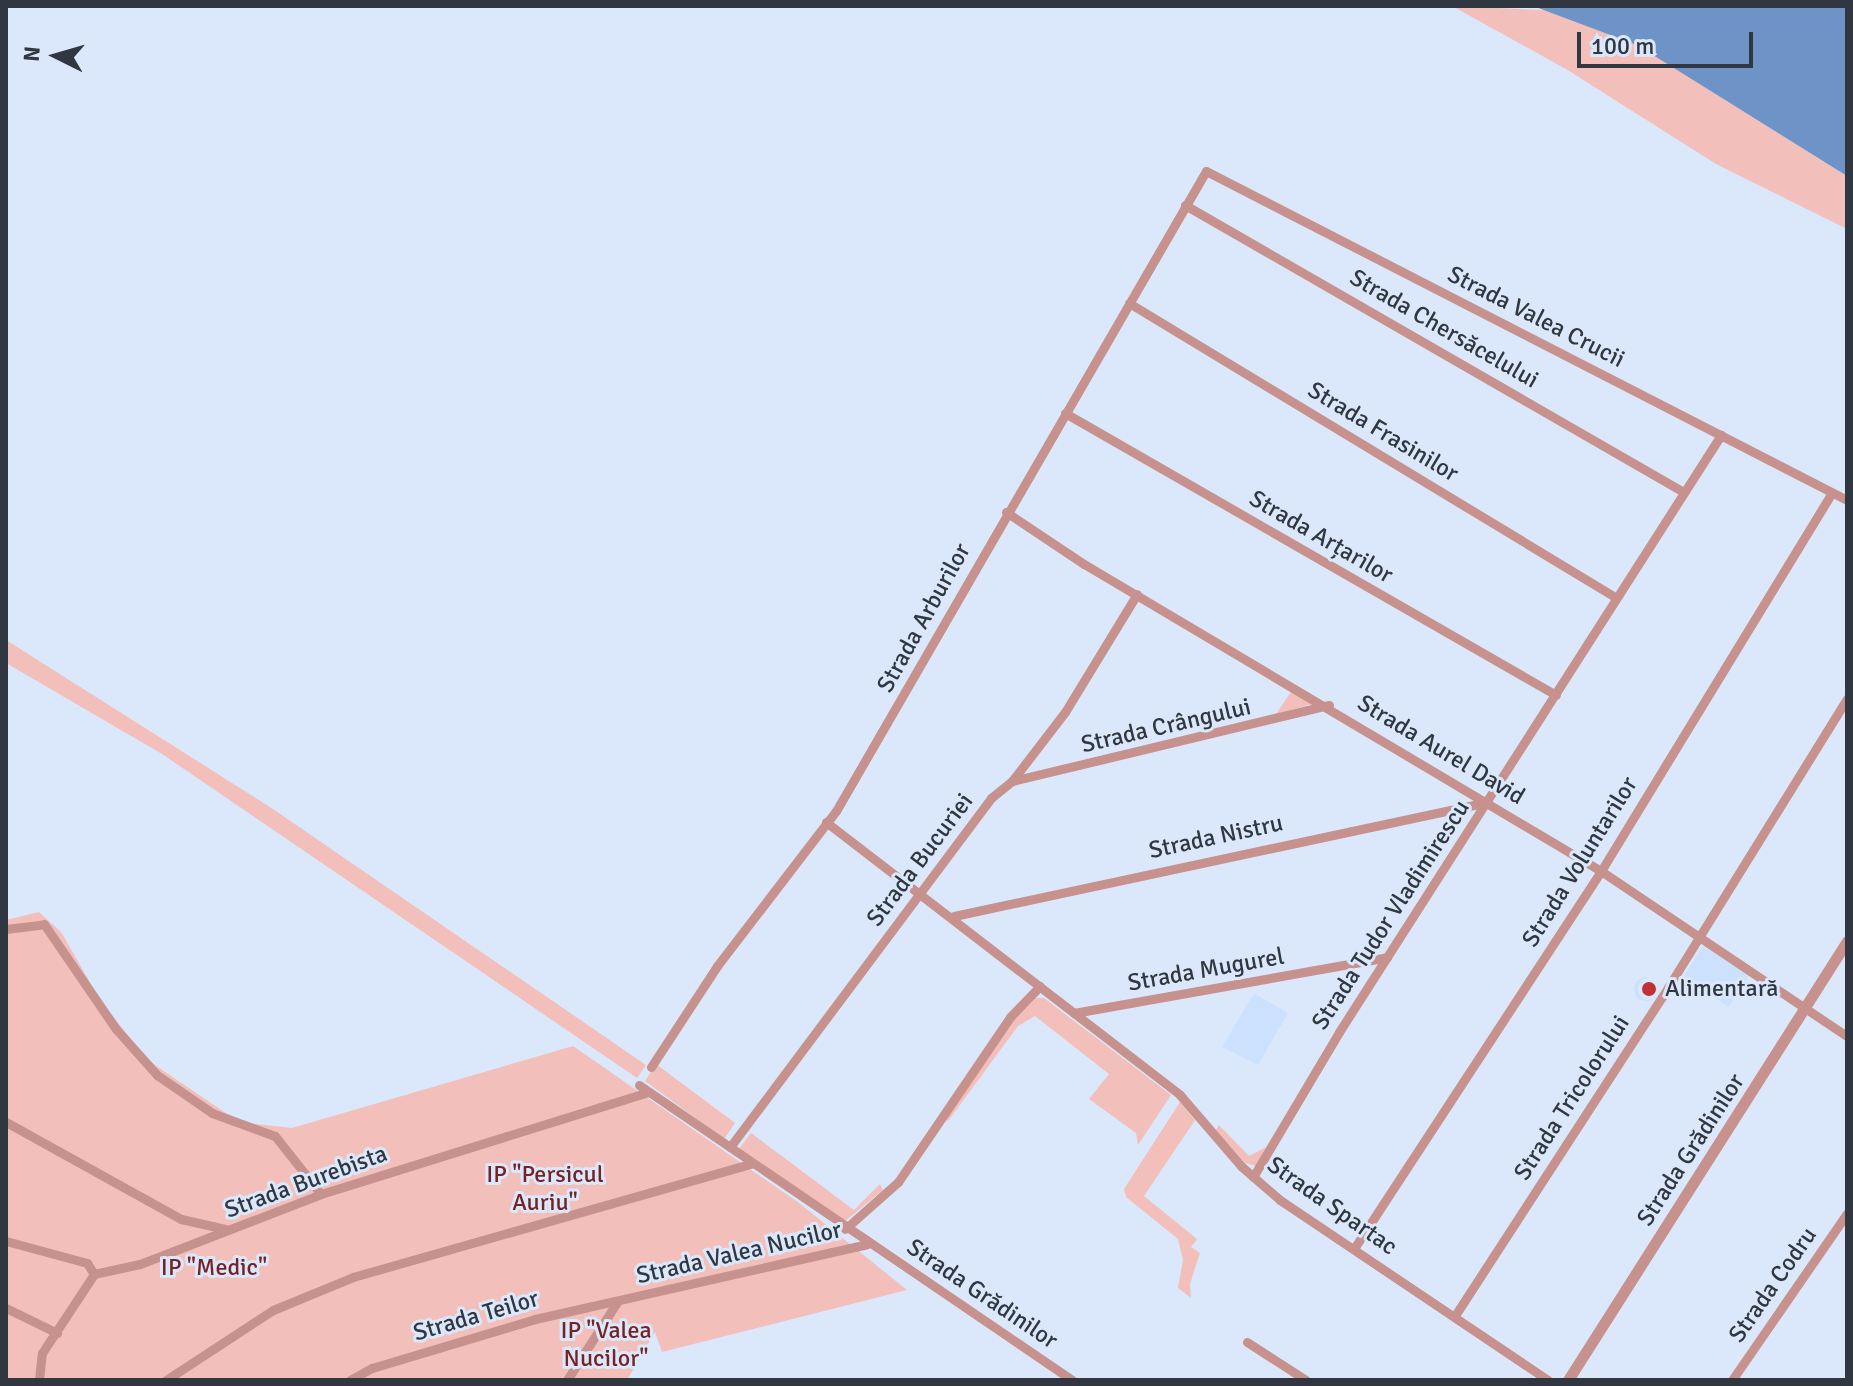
<!DOCTYPE html>
<html>
<head>
<meta charset="utf-8">
<style>
  body { margin:0 }
  #map { position:relative; width:1853px; height:1386px; overflow:hidden; background:#dbe8fb; font-family:Signika,sans-serif }
  div>[style] { position:absolute }
  .built>* { inset:0; background:#cce1fe }
  .round { border-radius:50% }
  .green>* { inset:0; background:#f2bfbb }
  .water>* { inset:0; background:#6e94c7 }
  .minor>* { height:9px; margin:-4.5px; padding:0 4.5px; transform-origin:4.5px; border-radius:4.5px; background:#c7918d }
  .tertiary>* { height:11px; margin:-5.5px; padding:0 5.5px; transform-origin:5.5px; border-radius:5.5px; background:#c7918d }
  .dots>* { width:22px; height:22px; translate:-50% -50%; box-sizing:border-box; border:4px solid #dbe8fb; border-radius:50% }
  span { translate:-50% -50%; white-space:nowrap; text-align:center; line-height:1.15; -webkit-text-stroke:6px #dbe8fb; paint-order:stroke }
  .street-label { font-size:24px; color:#303740 }
  .poi-label { font-size:24px; color:#303740 }
  .left { translate:0 -50%; text-align:left }
  .park-label { font-size:24px; color:#772324 }
  .frame { position:absolute; inset:0; border:8px solid #303740; pointer-events:none }
  .north { position:absolute; left:16px; top:16px; width:80px; height:80px; -webkit-text-stroke:6px #dbe8fb; paint-order:stroke; rotate:275deg; font-size:22px; font-weight:700; line-height:32px; text-align:center; color:#303740 }
  .north::after { content:''; display:block; margin:auto; width:28px; height:36px; background:#303740; clip-path:polygon(50% 0,100% 100%,50% 72%,0 100%) }
  .scale { position:absolute; left:1577px; top:32px; width:176px; height:36px; box-sizing:border-box; border:4px solid #303740; border-top:0; padding-left:10px; font-size:24px; line-height:28px; white-space:nowrap; color:#303740; -webkit-text-stroke:6px #dbe8fb; paint-order:stroke }
</style>
</head>
<body>
<div id="map">
  <div class="built">
    <div style="clip-path:polygon(1703px 946px,1749px 975px,1729px 1007px,1683px 977px)"></div>
    <div class="round" style="left:1634px;top:977px;width:24px;height:24px"></div>
    <div style="clip-path:polygon(1254px 993px,1288px 1013px,1258px 1065px,1222px 1047px)"></div>
  </div>
  <div class="green">
    <div style="clip-path:polygon(1452px 6px,1542px 10px,1847px 6px,1698px 83px,1847px 176px,1847px 229px,1716px 164px,1566px 69px)"></div>
    <div style="clip-path:polygon(6px 640px,270px 807px,646px 1065px,637px 1078px,162px 754px,6px 663px)"></div>
    <div style="clip-path:polygon(1291px 692px,1313px 704px,1276px 714px)"></div>
    <div style="clip-path:polygon(39px 912px,61px 932px,99px 998px,146px 1059px,239px 1122px,292px 1128px,573px 1046px,799px 1203px,907px 1290px,662px 1352px,655px 1332px,627px 1380px,6px 1380px,6px 920px)"></div>
    <div style="clip-path:polygon(1036px 998px,1044px 998px,1171px 1095px,1138px 1145px,1136px 1133px,1089px 1099px,1109px 1074px,1035px 1016px,1018px 1026px,948px 1121px,945px 1118px,1014px 1020px)"></div>
    <div style="clip-path:polygon(656px 1064px,735px 1123px,724px 1139px,645px 1081px)"></div>
    <div style="clip-path:polygon(1180px 1102px,1195px 1120px,1144px 1196px,1197px 1239px,1191px 1247px,1200px 1253px,1190px 1284px,1191px 1298px,1178px 1288px,1183px 1260px,1178px 1239px,1126px 1197px,1124px 1189px)"></div>
    <div style="clip-path:polygon(1219px 1125px,1249px 1156px,1266px 1147px,1256px 1166px,1245px 1163px,1216px 1130px)"></div>
    <div style="clip-path:polygon(751px 1133px,854px 1210px,880px 1184px,883px 1190px,844px 1222px,739px 1149px)"></div>
  </div>
  <div class="water">
    <div style="clip-path:polygon(1533px 6px,1847px 6px,1847px 176px,1637px 45px)"></div>
  </div>
  <div class="minor">
    <div style="left:1185px;top:205px;width:571px;rotate:29.93deg"></div>
    <div style="left:1129px;top:303px;width:568px;rotate:31.17deg"></div>
    <div style="left:1065px;top:413px;width:566px;rotate:29.87deg"></div>
    <div style="left:1006px;top:512px;width:94px;rotate:33.7deg"></div>
    <div style="left:1084px;top:564px;width:601px;rotate:30.7deg"></div>
    <div style="left:1601px;top:871px;width:296px;rotate:33.9deg"></div>
    <div style="left:1012px;top:781px;width:326px;rotate:-13.5deg"></div>
    <div style="left:826px;top:822px;width:447px;rotate:37.6deg"></div>
    <div style="left:1180px;top:1095px;width:94px;rotate:49.3deg"></div>
    <div style="left:1241px;top:1166px;width:52px;rotate:41.1deg"></div>
    <div style="left:1280px;top:1200px;width:323px;rotate:33.9deg"></div>
    <div style="left:954px;top:916px;width:546px;rotate:-12.05deg"></div>
    <div style="left:6px;top:929px;width:38px;rotate:-7deg"></div>
    <div style="left:44px;top:924px;width:127px;rotate:55.6deg"></div>
    <div style="left:116px;top:1029px;width:62px;rotate:48.3deg"></div>
    <div style="left:157px;top:1075px;width:67px;rotate:34.6deg"></div>
    <div style="left:212px;top:1113px;width:67px;rotate:20.1deg"></div>
    <div style="left:275px;top:1136px;width:74px;rotate:51.6deg"></div>
    <div style="left:1074px;top:1013px;width:318px;rotate:-10.1deg"></div>
    <div style="left:651px;top:1067px;width:121px;rotate:-56.8deg"></div>
    <div style="left:717px;top:966px;width:195px;rotate:-52.5deg"></div>
    <div style="left:836px;top:811px;width:739px;rotate:-59.97deg"></div>
    <div style="left:1206px;top:171px;width:721px;rotate:27.17deg"></div>
    <div style="left:639px;top:1085px;width:524px;rotate:34.27deg"></div>
    <div style="left:6px;top:1122px;width:200px;rotate:29deg"></div>
    <div style="left:181px;top:1219px;width:45px;rotate:12.8deg"></div>
    <div style="left:730px;top:1147px;width:436px;rotate:-53.2deg"></div>
    <div style="left:991px;top:798px;width:27px;rotate:-39deg"></div>
    <div style="left:1012px;top:781px;width:87px;rotate:-52.5deg"></div>
    <div style="left:1065px;top:712px;width:138px;rotate:-58.6deg"></div>
    <div style="left:1253px;top:1177px;width:169px;rotate:-59.3deg"></div>
    <div style="left:1339px;top:1032px;width:709px;rotate:-57.39deg"></div>
    <div style="left:845px;top:1229px;width:71px;rotate:-41.6deg"></div>
    <div style="left:898px;top:1182px;width:199px;rotate:-55.8deg"></div>
    <div style="left:1010px;top:1017px;width:43px;rotate:-45.9deg"></div>
    <div style="left:6px;top:1241px;width:84px;rotate:15.2deg"></div>
    <div style="left:87px;top:1263px;width:13px;rotate:58deg"></div>
    <div style="left:1355px;top:1247px;width:449px;rotate:-56.8deg"></div>
    <div style="left:1601px;top:871px;width:443px;rotate:-58.6deg"></div>
    <div style="left:6px;top:1308px;width:57px;rotate:26.1deg"></div>
    <div style="left:1456px;top:1314px;width:378px;rotate:-57deg"></div>
    <div style="left:1662px;top:997px;width:351px;rotate:-58.2deg"></div>
    <div style="left:1247px;top:1342px;width:70px;rotate:32.8deg"></div>
    <div style="left:39px;top:1380px;width:27px;rotate:-84deg"></div>
    <div style="left:42px;top:1353px;width:95px;rotate:-56.6deg"></div>
    <div style="left:94px;top:1274px;width:47px;rotate:-12.3deg"></div>
    <div style="left:140px;top:1264px;width:194px;rotate:-21.1deg"></div>
    <div style="left:321px;top:1194px;width:343px;rotate:-17.3deg"></div>
    <div style="left:166px;top:1380px;width:128px;rotate:-33.2deg"></div>
    <div style="left:273px;top:1310px;width:87px;rotate:-22.4deg"></div>
    <div style="left:353px;top:1277px;width:415px;rotate:-15.9deg"></div>
    <div style="left:350px;top:1380px;width:25px;rotate:-29deg"></div>
    <div style="left:372px;top:1368px;width:170px;rotate:-16.7deg"></div>
    <div style="left:535px;top:1319px;width:340px;rotate:-12.7deg"></div>
    <div style="left:567px;top:1380px;width:93px;rotate:-57.3deg"></div>
    <div style="left:1732px;top:1380px;width:203px;rotate:-55.4deg"></div>
  </div>
  <div class="tertiary">
    <div style="left:1568px;top:1380px;width:520px;rotate:-57.56deg"></div>
  </div>
  <div class="dots">
    <div style="left:1649px;top:989px;background:#c03136"></div>
  </div>
  <div class="street-label">
    <span style="left:1536px;top:317px;rotate:27deg">Strada Valea Crucii</span>
    <span style="left:1444px;top:329px;rotate:30deg">Strada Chersăcelului</span>
    <span style="left:1383px;top:432px;rotate:31deg">Strada Frasinilor</span>
    <span style="left:1321px;top:537px;rotate:30deg">Strada Arțarilor</span>
    <span style="left:924px;top:618px;rotate:-61deg">Strada Arburilor</span>
    <span style="left:1166px;top:726px;rotate:-13deg">Strada Crângului</span>
    <span style="left:1441px;top:750px;rotate:31deg">Strada Aurel David</span>
    <span style="left:1216px;top:837px;rotate:-12deg">Strada Nistru</span>
    <span style="left:920px;top:860px;rotate:-53deg">Strada Bucuriei</span>
    <span style="left:1580px;top:862px;rotate:-58deg">Strada Voluntarilor</span>
    <span style="left:1391px;top:915px;rotate:-57deg">Strada Tudor Vladimirescu</span>
    <span style="left:1206px;top:970px;rotate:-10deg">Strada Mugurel</span>
    <span style="left:1572px;top:1098px;rotate:-57deg">Strada Tricolorului</span>
    <span style="left:1691px;top:1150px;rotate:-57deg">Strada Grădinilor</span>
    <span style="left:306px;top:1182px;rotate:-20deg">Strada Burebista</span>
    <span style="left:1332px;top:1206px;rotate:35deg">Strada Spartac</span>
    <span style="left:739px;top:1253px;rotate:-13deg">Strada Valea Nucilor</span>
    <span style="left:1773px;top:1285px;rotate:-55deg">Strada Codru</span>
    <span style="left:982px;top:1294px;rotate:34deg">Strada Grădinilor</span>
    <span style="left:476px;top:1316px;rotate:-16deg">Strada Teilor</span>
  </div>
  <div class="poi-label">
    <span class="left" style="left:1665px;top:989px">Alimentară</span>
  </div>
  <div class="park-label">
    <span style="left:545px;top:1189px">IP "Persicul<br>Auriu"</span>
    <span style="left:214px;top:1268px">IP "Medic"</span>
    <span style="left:606px;top:1345px">IP "Valea<br>Nucilor"</span>
  </div>
  <div class="frame"></div>
  <div class="north">N</div>
  <div class="scale">100 m</div>
</div>
</body>
</html>
